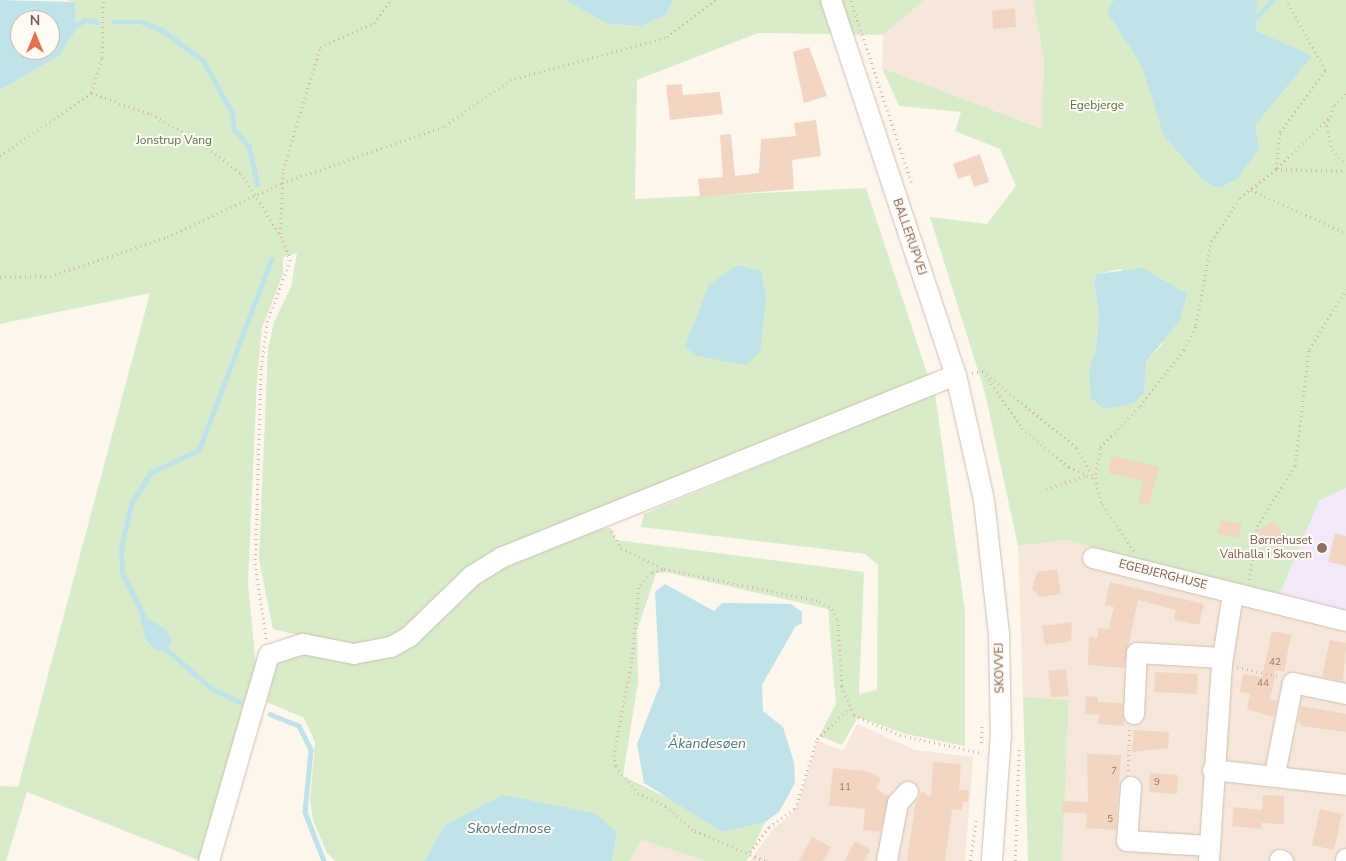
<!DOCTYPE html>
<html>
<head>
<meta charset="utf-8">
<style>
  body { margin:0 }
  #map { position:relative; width:1346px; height:861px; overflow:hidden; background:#fdf6ec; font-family:"Nunito Sans",sans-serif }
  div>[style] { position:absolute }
  .residential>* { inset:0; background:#f5e8da }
  .education>* { inset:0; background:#f3e8fa }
  .green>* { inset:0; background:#d8ecc9 }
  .water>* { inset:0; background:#bfe3e8 }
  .stream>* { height:4.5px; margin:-2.25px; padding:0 2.25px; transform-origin:2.25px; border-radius:2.25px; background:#bfe3e8 }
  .building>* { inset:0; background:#f3d5c3 }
  .path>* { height:2.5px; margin-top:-1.25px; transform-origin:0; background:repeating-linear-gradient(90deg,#d9b8a5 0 1px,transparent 0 5px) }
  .roads { filter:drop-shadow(0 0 1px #d1beb0) drop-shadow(0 0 1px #d1beb0) }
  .minor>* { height:20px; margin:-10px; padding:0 10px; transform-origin:10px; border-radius:10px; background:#fff }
  .dots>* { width:14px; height:14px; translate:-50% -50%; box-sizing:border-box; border:2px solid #fffaf3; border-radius:50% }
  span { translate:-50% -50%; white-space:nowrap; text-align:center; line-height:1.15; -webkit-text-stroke:4px #fffaf3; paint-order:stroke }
  .number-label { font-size:10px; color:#987a6a }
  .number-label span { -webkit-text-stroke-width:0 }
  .park-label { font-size:12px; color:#537a41 }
  .street-label { font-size:12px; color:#7a5c4d }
  .education-label { font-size:12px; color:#785e54 }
  .right { translate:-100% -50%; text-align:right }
  .water-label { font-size:14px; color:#437c86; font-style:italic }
  .north { position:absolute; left:10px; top:10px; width:50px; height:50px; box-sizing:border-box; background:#fffaf3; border:1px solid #cabbb1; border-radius:50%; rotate:0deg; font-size:14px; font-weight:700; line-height:20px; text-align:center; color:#7a5c4d }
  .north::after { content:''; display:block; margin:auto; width:18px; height:22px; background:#e76f51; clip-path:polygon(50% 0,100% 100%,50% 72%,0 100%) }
</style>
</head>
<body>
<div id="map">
  <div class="residential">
    <div style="clip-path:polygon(924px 0,1033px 0,1044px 62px,1043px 129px,882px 68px,883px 35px)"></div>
    <div style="clip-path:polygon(1066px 540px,1346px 610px,1346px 861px,1062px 861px,1069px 700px,1023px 697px,1018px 546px)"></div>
    <div style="clip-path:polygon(857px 724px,915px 750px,973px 757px,965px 861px,750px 861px,773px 829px,795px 811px,818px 741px,843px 751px)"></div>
    <div style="clip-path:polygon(642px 840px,705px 861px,629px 861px)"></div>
  </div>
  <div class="education">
    <div style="clip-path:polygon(1346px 488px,1346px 610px,1279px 596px,1319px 501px)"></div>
  </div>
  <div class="green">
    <div style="clip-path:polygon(66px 0,565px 0,608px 24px,641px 26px,666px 15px,673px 0,924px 0,883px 35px,758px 33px,637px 80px,635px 199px,866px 188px,929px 379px,501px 548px,407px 630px,378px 644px,360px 647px,330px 643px,273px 629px,259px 560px,268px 349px,274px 322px,291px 287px,297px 253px,283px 257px,283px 274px,262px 328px,257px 378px,248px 583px,256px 668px,201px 861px,27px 792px,6px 861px,0 861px,0 786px,18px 787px,150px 293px,0 324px,0 90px,59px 56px,76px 30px,75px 2px)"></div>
    <div style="clip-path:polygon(evenodd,1033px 0,1346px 0,1346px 488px,1319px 501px,1279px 596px,1066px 540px,1018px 546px,985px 393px,930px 217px,987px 224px,1016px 186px,1000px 149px,955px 131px,961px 112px,899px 106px,882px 68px,1042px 129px,1044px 62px,1033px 0,1121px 269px,1163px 343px,1146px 362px,1144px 393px,1104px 409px,1098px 403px,1089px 370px,1096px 348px,1099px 314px,1094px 281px,1098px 274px,1121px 269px)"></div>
    <div style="clip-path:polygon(935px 393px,965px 611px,965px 746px,906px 734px,858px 717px,842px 745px,819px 736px,836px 704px,828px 609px,666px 572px,656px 573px,637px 631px,638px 682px,623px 776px,690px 809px,722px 832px,765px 822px,747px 861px,705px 861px,642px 840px,629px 861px,612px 861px,617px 832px,445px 825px,424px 861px,336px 861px,327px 853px,313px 820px,310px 800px,315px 742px,304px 718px,267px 702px,277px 662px,291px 653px,384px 659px,407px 647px,466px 588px,516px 558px,592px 530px,611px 528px,616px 540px,864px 572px,859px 694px,877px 690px,878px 565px,865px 554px,641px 527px,644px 514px)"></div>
    <div style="clip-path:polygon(1023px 697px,1069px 700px,1062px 861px,1028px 861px)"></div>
  </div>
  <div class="water">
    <div style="clip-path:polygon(evenodd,0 0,75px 2px,76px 30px,59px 56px,0 90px,0 0,20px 20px,50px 20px,50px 50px,20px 50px,20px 20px)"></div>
    <div style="clip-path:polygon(565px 0,673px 0,666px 15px,641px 26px,608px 24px)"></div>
    <div style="clip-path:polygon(1114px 0,1257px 0,1256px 31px,1312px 56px,1255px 125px,1259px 149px,1237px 179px,1219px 188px,1204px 181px,1164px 136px,1141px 64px,1107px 12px)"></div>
    <div style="clip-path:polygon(738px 265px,761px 271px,766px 299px,760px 352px,746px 365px,697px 356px,685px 346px,709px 285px)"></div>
    <div style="clip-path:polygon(1143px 268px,1187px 294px,1180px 320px,1146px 362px,1144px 393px,1134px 403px,1104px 409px,1091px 398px,1089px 370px,1096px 348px,1099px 314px,1094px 281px,1097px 274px)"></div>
    <div style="clip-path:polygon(665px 584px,714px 611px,722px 603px,791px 604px,802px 612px,802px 623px,795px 627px,762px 685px,763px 711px,783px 727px,794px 762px,795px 783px,779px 812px,765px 822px,722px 832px,644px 783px,637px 744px,660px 685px,655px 592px)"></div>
    <div style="clip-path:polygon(139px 612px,167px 631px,171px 640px,167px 651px,156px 650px,146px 640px)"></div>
    <div style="clip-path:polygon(503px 795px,594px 813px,617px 832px,612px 861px,424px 861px,445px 825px)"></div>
  </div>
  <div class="stream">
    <div style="left:1257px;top:17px;width:23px;rotate:-49deg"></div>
    <div style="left:114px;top:22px;width:28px"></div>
    <div style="left:142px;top:22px;width:22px;rotate:22deg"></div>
    <div style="left:162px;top:30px;width:51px;rotate:36.2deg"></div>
    <div style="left:203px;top:60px;width:60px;rotate:60.9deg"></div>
    <div style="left:232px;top:112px;width:18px;rotate:81deg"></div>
    <div style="left:235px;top:130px;width:21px;rotate:49deg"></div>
    <div style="left:249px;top:146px;width:39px;rotate:77deg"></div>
    <div style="left:71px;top:28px;width:16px;rotate:-30deg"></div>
    <div style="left:85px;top:20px;width:12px;rotate:9deg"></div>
    <div style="left:143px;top:615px;width:47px;rotate:-116.6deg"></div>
    <div style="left:122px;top:573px;width:24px;rotate:-92deg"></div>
    <div style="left:121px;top:549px;width:46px;rotate:-77.5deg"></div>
    <div style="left:131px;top:504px;width:36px;rotate:-58deg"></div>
    <div style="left:150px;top:473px;width:54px;rotate:-25.1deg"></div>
    <div style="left:199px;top:450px;width:204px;rotate:-69.3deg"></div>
    <div style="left:165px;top:648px;width:61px;rotate:41deg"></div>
    <div style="left:211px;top:688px;width:32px;rotate:26deg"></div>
    <div style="left:270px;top:714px;width:31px;rotate:22deg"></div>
    <div style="left:299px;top:726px;width:27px;rotate:63deg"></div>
    <div style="left:311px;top:750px;width:62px;rotate:95.5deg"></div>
    <div style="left:305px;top:812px;width:53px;rotate:68.8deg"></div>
  </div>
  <div class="building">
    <div style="clip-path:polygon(1015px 8px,1016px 27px,993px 29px,992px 11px)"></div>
    <div style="clip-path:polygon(809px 47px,827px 96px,804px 103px,793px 52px)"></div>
    <div style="clip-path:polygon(682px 84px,683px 95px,720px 92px,723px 114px,670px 120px,666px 85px)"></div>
    <div style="clip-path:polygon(816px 120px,821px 156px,792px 160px,794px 189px,700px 197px,698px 179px,723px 177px,720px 135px,731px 134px,735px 176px,759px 173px,761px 139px,796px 136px,794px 123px)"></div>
    <div style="clip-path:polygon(980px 154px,989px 182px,974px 187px,970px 175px,958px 179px,953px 164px)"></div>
    <div style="clip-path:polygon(1112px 456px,1159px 467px,1149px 505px,1138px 502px,1143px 481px,1108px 473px)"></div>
    <div style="clip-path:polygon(1221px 520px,1242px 524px,1239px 538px,1218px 534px)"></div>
    <div style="clip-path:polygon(1274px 521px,1284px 536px,1268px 546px,1258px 530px)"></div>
    <div style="clip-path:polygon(1335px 533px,1346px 536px,1346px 566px,1328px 562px)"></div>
    <div style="clip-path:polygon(1057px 569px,1061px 594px,1040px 597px,1032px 589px,1037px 572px)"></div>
    <div style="clip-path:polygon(1110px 582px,1204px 604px,1199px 625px,1174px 620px,1176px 610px,1138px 600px,1124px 668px,1088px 665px,1089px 637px,1098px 638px,1098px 628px,1109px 629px,1114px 607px,1105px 605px)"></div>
    <div style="clip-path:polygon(1072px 622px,1071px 641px,1045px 645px,1042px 626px)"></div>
    <div style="clip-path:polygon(1272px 631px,1291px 635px,1284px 672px,1276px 670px,1270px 700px,1277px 701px,1274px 717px,1247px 709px,1250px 694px,1240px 692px,1243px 674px,1262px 677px)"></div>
    <div style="clip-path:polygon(1330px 640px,1346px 643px,1343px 681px,1322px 677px)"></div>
    <div style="clip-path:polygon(1066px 669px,1069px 696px,1051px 697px,1048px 671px)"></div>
    <div style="clip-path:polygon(1155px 672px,1198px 674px,1197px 694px,1154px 692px)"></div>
    <div style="clip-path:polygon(1086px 696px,1098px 697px,1098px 702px,1123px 703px,1124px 726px,1098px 724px,1099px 715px,1085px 714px)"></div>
    <div style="clip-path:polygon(1301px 706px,1346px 714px,1346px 732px,1302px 726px,1298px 721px)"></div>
    <div style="clip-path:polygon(1134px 730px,1169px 732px,1168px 748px,1132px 752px)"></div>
    <div style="clip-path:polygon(1087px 754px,1121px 755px,1116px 830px,1086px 828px,1087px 814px,1062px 812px,1063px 801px,1088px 802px)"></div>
    <div style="clip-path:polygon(933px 762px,961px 764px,959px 790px,969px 790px,968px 802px,963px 802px,962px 810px,952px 809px,945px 861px,907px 861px,915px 805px,922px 791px,931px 797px)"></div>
    <div style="clip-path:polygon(833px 768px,865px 771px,881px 778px,876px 789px,889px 796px,880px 832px,863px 830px,865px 809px,829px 805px)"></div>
    <div style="clip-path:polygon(1150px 773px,1178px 775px,1177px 794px,1149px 792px)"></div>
    <div style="clip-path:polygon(1263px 795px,1284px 796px,1284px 824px,1261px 823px,1261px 829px,1232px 826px,1234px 807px,1262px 810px)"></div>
    <div style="clip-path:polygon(1320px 809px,1342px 814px,1334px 850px,1312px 845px)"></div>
    <div style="clip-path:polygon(812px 837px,831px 847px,823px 861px,799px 861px)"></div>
    <div style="clip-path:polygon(855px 841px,871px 850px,864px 861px,844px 861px)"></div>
  </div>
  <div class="path">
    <div style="left:851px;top:1px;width:192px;rotate:71.5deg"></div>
    <div style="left:91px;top:93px;width:64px;rotate:19.3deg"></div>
    <div style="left:151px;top:114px;width:61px;rotate:29.5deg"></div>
    <div style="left:204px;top:144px;width:47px;rotate:38.1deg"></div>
    <div style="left:241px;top:173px;width:71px;rotate:57.7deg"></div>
    <div style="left:1346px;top:94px;width:17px;rotate:135deg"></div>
    <div style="left:1334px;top:106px;width:21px;rotate:109deg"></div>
    <div style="left:1327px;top:126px;width:25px;rotate:78deg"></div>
    <div style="left:1332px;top:150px;width:20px;rotate:45deg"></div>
    <div style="left:0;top:156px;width:111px;rotate:-34.7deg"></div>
    <div style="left:91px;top:93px;width:37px;rotate:-73deg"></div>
    <div style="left:102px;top:58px;width:58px;rotate:-89deg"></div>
    <div style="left:1277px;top:168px;width:72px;rotate:-43.9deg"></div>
    <div style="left:1276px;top:169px;width:37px;rotate:-84deg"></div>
    <div style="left:1280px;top:132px;width:77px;rotate:-54deg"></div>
    <div style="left:1325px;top:70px;width:80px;rotate:-119.1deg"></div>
    <div style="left:1251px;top:190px;width:104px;rotate:24.4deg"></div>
    <div style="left:0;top:277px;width:50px;rotate:-1.1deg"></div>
    <div style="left:50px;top:276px;width:123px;rotate:-18.4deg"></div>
    <div style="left:167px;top:237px;width:127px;rotate:-25.2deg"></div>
    <div style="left:282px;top:183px;width:173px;rotate:-19.3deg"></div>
    <div style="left:445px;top:126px;width:80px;rotate:-35.3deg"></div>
    <div style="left:510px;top:80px;width:163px;rotate:-15.3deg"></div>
    <div style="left:667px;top:37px;width:61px;rotate:-37.1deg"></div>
    <div style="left:972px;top:373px;width:11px;rotate:-10deg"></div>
    <div style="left:983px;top:371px;width:122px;rotate:39.3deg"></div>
    <div style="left:1077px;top:448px;width:34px;rotate:60deg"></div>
    <div style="left:986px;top:375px;width:64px;rotate:55.8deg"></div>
    <div style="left:1022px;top:428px;width:61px;rotate:39.7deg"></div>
    <div style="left:1069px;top:467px;width:26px;rotate:25deg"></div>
    <div style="left:1046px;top:489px;width:41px;rotate:-18.4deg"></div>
    <div style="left:612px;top:531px;width:19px;rotate:62deg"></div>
    <div style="left:621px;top:548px;width:48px;rotate:26deg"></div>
    <div style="left:664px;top:569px;width:159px;rotate:11.6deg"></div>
    <div style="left:820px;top:601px;width:14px;rotate:34deg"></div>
    <div style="left:832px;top:609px;width:13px;rotate:61deg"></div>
    <div style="left:838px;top:620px;width:66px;rotate:86.5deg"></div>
    <div style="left:842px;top:686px;width:31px;rotate:68deg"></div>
    <div style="left:854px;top:715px;width:50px;rotate:23.5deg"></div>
    <div style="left:900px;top:735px;width:84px;rotate:12.4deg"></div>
    <div style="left:1134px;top:551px;width:58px;rotate:-124.5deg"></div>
    <div style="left:1101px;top:503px;width:25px;rotate:-104deg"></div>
    <div style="left:1095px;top:479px;width:32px;rotate:-81deg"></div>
    <div style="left:1100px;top:447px;width:57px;rotate:-45.7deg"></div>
    <div style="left:1140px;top:406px;width:71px;rotate:-51.8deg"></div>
    <div style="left:1184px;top:350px;width:28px;rotate:-64deg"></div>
    <div style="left:1196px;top:325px;width:85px;rotate:-79.9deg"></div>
    <div style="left:1211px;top:241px;width:52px;rotate:-56deg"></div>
    <div style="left:1240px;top:198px;width:46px;rotate:-38.9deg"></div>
    <div style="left:1276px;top:169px;width:70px;rotate:1.6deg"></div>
    <div style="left:663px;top:570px;width:12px;rotate:166deg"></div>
    <div style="left:651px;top:573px;width:19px;rotate:129deg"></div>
    <div style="left:639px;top:588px;width:74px;rotate:95.4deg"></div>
    <div style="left:632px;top:662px;width:95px;rotate:101deg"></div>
    <div style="left:614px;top:755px;width:11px;rotate:80deg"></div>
    <div style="left:616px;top:766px;width:35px;rotate:51deg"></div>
    <div style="left:638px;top:793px;width:31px;rotate:25deg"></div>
    <div style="left:666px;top:806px;width:38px;rotate:41deg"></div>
    <div style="left:695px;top:831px;width:77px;rotate:22.9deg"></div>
    <div style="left:1249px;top:580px;width:55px;rotate:-81.6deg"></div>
    <div style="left:1257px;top:526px;width:71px;rotate:-57.7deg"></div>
    <div style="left:1295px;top:466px;width:118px;rotate:-83.2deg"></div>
    <div style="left:1309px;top:349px;width:70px;rotate:-57.9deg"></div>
    <div style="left:266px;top:639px;width:75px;rotate:-98.5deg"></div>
    <div style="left:255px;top:565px;width:198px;rotate:-88.3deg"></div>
    <div style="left:261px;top:367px;width:45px;rotate:-82.4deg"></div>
    <div style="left:267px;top:322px;width:65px;rotate:-69.3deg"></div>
    <div style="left:290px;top:261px;width:29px;rotate:-110deg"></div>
    <div style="left:280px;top:234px;width:64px;rotate:-87.3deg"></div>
    <div style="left:283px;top:170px;width:128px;rotate:-73.3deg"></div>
    <div style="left:320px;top:47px;width:59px;rotate:-24deg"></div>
    <div style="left:374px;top:23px;width:28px;rotate:-55deg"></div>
    <div style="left:1237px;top:667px;width:42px;rotate:12.4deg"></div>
    <div style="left:981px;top:743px;width:20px;rotate:-87deg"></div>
    <div style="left:1128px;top:771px;width:42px;rotate:-88.6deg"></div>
    <div style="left:750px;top:852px;width:31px;rotate:-53deg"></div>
    <div style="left:769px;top:827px;width:32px;rotate:-35deg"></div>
    <div style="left:795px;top:809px;width:73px;rotate:-72.6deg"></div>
    <div style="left:817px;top:739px;width:45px;rotate:-44.1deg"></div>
    <div style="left:970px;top:861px;width:41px;rotate:-81.7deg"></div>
    <div style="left:1015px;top:861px;width:113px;rotate:-88deg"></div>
  </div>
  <div class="roads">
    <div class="minor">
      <div style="left:831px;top:0;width:395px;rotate:71.6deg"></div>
      <div style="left:956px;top:375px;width:128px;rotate:77.4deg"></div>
      <div style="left:984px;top:500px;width:135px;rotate:83.6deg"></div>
      <div style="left:999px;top:634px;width:100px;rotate:88.9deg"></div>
      <div style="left:1001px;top:734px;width:127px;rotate:94.1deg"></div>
      <div style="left:1093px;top:558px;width:261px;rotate:14deg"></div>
      <div style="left:1134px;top:714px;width:61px;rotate:-87.2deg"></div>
      <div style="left:1137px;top:653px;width:85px;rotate:3.4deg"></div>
      <div style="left:1213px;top:770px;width:134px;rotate:6.4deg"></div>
      <div style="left:1275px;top:774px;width:93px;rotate:-78.8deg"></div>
      <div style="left:1293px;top:683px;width:54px;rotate:11.7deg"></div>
      <div style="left:1131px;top:787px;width:54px;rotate:94.2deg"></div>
      <div style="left:1127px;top:841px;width:83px;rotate:3.4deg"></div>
      <div style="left:1280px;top:860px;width:3px;rotate:18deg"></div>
      <div style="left:209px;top:861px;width:215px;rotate:-73.8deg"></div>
      <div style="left:269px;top:655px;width:36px;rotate:-18deg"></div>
      <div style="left:303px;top:644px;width:52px;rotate:11.1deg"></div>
      <div style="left:354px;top:654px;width:38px;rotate:-11deg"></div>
      <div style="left:391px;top:647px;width:21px;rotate:-29deg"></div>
      <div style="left:409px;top:637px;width:88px;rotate:-44.1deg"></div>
      <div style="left:472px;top:576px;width:36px;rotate:-32deg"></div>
      <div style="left:503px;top:557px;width:488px;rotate:-21.9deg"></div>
      <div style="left:887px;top:861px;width:59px;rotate:-79.3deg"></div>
      <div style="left:898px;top:803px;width:15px;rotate:-48deg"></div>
      <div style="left:1209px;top:861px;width:197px;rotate:-86.2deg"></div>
      <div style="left:1222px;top:664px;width:71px;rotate:-81.1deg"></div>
      <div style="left:1346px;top:861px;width:2px;rotate:-90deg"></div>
    </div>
  </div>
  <div class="dots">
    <div style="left:1322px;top:548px;background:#8d6e63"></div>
  </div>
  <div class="number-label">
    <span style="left:1275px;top:663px">42</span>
    <span style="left:1263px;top:684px">44</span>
    <span style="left:1114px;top:772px">7</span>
    <span style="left:1157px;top:783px">9</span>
    <span style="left:845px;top:788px">11</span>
    <span style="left:1110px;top:820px">5</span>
  </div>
  <div class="park-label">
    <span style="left:1097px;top:106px">Egebjerge</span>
    <span style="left:174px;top:141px">Jonstrup Vang</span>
  </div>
  <div class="street-label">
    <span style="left:909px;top:237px;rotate:71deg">BALLERUPVEJ</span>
    <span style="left:1163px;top:575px;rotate:14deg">EGEBJERGHUSE</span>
    <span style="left:1000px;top:668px;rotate:-91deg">SKOVVEJ</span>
  </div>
  <div class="education-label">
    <span class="right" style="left:1312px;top:548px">Børnehuset<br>Valhalla i Skoven</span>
  </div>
  <div class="water-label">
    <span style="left:707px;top:744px">Åkandesøen</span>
    <span style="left:509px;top:829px">Skovledmose</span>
  </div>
  <div class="north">N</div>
</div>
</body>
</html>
